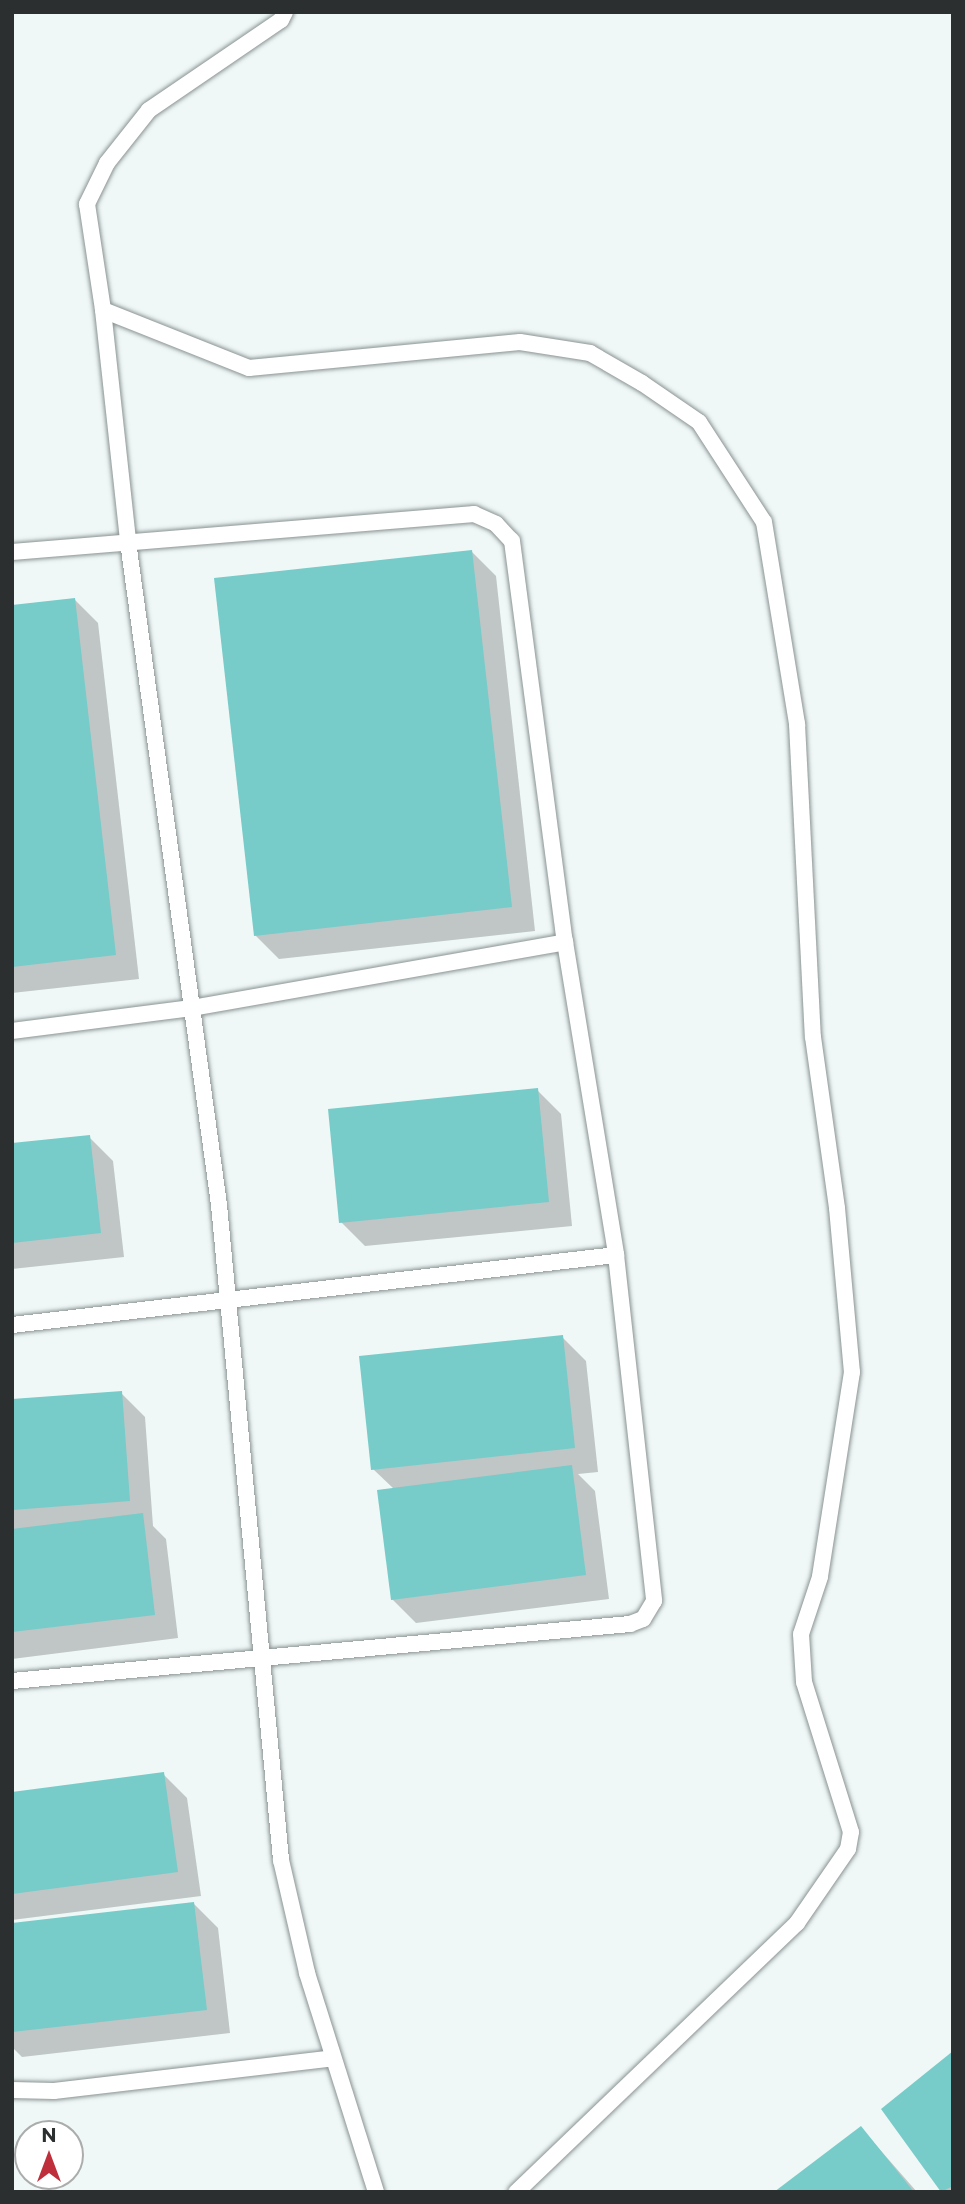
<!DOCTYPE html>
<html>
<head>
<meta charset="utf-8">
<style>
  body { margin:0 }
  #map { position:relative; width:965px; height:2204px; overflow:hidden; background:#eff8f7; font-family:Montserrat,sans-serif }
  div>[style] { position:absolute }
  .shadow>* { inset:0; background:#0003 }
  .building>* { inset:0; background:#77cbc9 }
  .roads { filter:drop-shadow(0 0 2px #8a9292) drop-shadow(0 0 2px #8a9292) }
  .lane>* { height:16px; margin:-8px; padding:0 8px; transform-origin:8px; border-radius:8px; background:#fff }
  span { translate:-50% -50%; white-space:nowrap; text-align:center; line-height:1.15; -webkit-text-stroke:7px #fff; paint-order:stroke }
  .frame { position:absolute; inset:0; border:14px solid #2c2f2f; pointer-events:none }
  .north { position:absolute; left:14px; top:2120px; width:70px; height:70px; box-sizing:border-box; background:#fff; border:2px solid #abacac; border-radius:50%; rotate:0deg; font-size:19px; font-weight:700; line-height:28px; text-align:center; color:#2c2f2f }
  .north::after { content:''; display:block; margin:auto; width:24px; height:32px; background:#bf2f3b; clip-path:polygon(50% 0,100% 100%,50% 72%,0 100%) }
</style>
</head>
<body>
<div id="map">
  <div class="shadow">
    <div style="clip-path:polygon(472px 552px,496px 576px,535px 931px,279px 959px,255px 935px)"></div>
    <div style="clip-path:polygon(74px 599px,98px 623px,139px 979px,12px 993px,12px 606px)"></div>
    <div style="clip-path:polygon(537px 1090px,561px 1114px,572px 1226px,365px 1246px,341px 1222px)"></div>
    <div style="clip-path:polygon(89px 1137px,113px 1161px,124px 1257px,12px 1269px,12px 1145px)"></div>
    <div style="clip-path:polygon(562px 1337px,586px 1361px,598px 1472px,578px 1474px,595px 1491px,609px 1599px,416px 1623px,392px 1599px,394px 1489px,373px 1469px)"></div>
    <div style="clip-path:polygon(121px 1393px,145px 1417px,153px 1526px,166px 1539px,178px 1638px,12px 1659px,12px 1401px)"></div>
    <div style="clip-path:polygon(163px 1774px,187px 1798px,201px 1896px,12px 1920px,12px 1794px)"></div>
    <div style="clip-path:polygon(194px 1904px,218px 1928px,230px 2033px,22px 2057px,12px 2047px,12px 1925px)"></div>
    <div style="clip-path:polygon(953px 2054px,953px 2192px,943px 2192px,883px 2109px)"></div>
    <div style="clip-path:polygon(861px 2128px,917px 2192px,777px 2192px)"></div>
  </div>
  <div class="building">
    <div style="clip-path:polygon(472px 550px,512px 907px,254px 936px,214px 578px)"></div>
    <div style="clip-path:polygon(75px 598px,116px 955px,12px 967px,12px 605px)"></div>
    <div style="clip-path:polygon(538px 1088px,549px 1202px,339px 1223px,328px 1109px)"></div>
    <div style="clip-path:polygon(90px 1135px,101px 1233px,12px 1243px,12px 1143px)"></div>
    <div style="clip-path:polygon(563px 1335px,575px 1448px,371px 1470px,359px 1356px)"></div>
    <div style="clip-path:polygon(122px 1391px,130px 1501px,12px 1510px,12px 1399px)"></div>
    <div style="clip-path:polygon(572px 1465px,586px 1575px,391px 1600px,377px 1490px)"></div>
    <div style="clip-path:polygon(143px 1513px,155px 1615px,12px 1632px,12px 1529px)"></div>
    <div style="clip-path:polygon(164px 1772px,178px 1872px,12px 1894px,12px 1792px)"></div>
    <div style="clip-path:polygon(194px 1902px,207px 2010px,12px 2032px,12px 1923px)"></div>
    <div style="clip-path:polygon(953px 2051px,953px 2186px,941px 2192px,881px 2109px)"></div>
    <div style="clip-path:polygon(861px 2126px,914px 2192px,774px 2192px)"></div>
  </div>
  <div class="roads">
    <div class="lane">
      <div style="left:285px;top:12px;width:9px;rotate:117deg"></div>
      <div style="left:281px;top:20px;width:160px;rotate:145.7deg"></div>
      <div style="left:149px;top:110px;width:68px;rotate:128.4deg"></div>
      <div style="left:107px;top:163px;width:46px;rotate:116deg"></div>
      <div style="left:87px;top:204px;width:107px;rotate:81.4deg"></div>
      <div style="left:103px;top:310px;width:157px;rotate:21.7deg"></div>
      <div style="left:249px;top:368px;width:272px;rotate:-5.5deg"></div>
      <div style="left:520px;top:342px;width:71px;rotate:8.9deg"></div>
      <div style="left:590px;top:353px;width:60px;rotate:30deg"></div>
      <div style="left:642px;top:383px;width:69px;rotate:34.4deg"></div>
      <div style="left:699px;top:422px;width:119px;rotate:57deg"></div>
      <div style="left:764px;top:522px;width:205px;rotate:80.7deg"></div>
      <div style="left:797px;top:724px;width:313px;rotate:87.1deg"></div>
      <div style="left:813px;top:1037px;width:173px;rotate:82deg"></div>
      <div style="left:837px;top:1208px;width:165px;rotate:84.8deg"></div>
      <div style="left:852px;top:1372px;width:207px;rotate:98.9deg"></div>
      <div style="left:820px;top:1577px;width:60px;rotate:108.4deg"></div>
      <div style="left:801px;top:1634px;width:48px;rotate:86.4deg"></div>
      <div style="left:804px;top:1682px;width:157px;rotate:72.6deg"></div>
      <div style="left:851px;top:1832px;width:17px;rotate:100deg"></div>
      <div style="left:848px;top:1849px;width:90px;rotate:124.6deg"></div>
      <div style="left:797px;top:1923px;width:389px;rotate:136.2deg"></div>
      <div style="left:103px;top:310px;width:233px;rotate:83.8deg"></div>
      <div style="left:128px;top:542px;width:669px;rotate:82.18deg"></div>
      <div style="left:219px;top:1205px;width:658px;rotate:84.59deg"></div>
      <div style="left:281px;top:1860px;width:116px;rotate:77deg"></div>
      <div style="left:307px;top:1973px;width:230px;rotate:72.5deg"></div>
      <div style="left:12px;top:552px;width:464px;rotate:-4.7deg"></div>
      <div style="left:474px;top:514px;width:24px;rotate:24deg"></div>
      <div style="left:496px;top:524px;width:23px;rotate:47deg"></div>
      <div style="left:512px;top:541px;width:404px;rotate:82.5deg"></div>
      <div style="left:565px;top:942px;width:317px;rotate:80.7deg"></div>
      <div style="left:616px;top:1255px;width:348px;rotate:83.7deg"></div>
      <div style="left:654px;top:1601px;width:21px;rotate:121deg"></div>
      <div style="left:643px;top:1619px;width:14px;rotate:159deg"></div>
      <div style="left:630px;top:1624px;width:621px;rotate:174.73deg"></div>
      <div style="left:12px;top:1031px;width:181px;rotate:-7.3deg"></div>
      <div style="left:192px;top:1008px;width:379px;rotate:-10deg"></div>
      <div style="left:12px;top:1325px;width:608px;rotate:-6.61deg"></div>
      <div style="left:12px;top:2090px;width:42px;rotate:1.4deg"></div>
      <div style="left:54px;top:2091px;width:281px;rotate:-6.7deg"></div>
    </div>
  </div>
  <div class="frame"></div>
  <div class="north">N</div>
</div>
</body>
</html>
